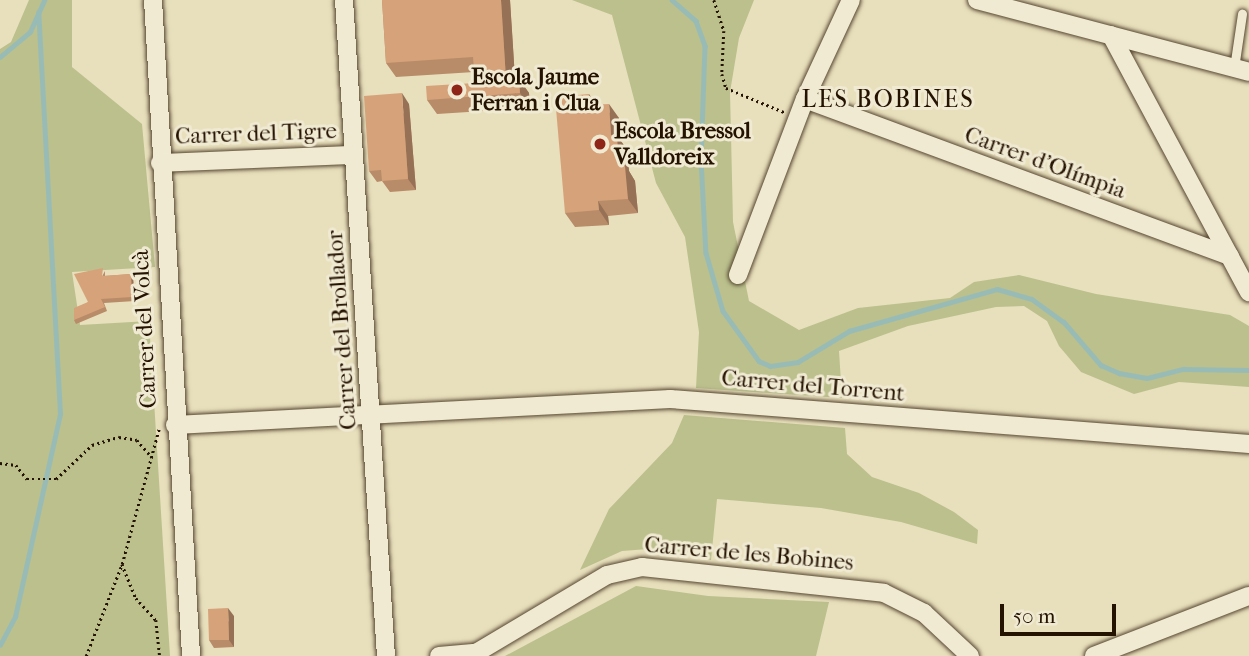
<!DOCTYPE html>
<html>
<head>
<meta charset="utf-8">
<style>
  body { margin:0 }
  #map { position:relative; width:1249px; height:656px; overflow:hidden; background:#e8dfbc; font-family:"IM FELL French Canon",serif }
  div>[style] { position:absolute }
  .green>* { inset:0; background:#bbc08d }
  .stream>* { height:4.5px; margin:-2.25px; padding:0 2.25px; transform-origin:2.25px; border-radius:2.25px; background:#98bcb5 }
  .path>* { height:2.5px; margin-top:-1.25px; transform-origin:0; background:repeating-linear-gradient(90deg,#251301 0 2px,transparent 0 5.5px) }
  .roads { filter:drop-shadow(0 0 2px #564630) drop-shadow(0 0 2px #564630) }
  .lane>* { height:9px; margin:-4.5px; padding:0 4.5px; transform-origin:4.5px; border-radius:4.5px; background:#f0ead3 }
  .street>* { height:18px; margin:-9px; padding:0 9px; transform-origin:9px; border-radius:9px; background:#f0ead3 }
  .wall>* { inset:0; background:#b88b69 }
  .shaded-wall>* { inset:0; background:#967155 }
  .building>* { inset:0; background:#d6a27a }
  .dots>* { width:19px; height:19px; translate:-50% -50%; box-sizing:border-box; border:4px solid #f0ead3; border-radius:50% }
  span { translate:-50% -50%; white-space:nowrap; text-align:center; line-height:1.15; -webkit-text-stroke:6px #f0ead3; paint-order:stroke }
  .poi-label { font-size:23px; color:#251301; font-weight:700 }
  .left { translate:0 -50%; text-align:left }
  .street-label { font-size:23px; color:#251301 }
  .neighbourhood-label { font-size:24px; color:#251301; letter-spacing:2px }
  .scale { position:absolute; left:1000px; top:604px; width:116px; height:32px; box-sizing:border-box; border:4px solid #251301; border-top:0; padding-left:9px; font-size:21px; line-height:24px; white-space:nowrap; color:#251301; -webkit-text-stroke:5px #f0ead3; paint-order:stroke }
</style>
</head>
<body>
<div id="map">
  <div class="green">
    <div style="clip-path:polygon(29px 0,72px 0,72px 67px,142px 124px,155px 267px,72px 272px,80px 325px,149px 321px,170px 656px,0 656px,0 49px,11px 42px)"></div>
    <div style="clip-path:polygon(572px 0,754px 0,739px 38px,730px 92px,733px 222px,749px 301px,799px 330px,858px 308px,950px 298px,974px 282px,1019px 275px,1096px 294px,1230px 315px,1249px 326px,1249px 387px,1179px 382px,1134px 394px,1081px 372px,1059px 346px,1047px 321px,1024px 306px,996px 307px,908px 326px,839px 351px,842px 398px,696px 388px,699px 332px,685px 237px,656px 183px,612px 15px)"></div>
    <div style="clip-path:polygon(684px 415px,845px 428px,847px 454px,872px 477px,919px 493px,954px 512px,978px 530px,977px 544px,901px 522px,821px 508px,717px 499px,711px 560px,648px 549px,622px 551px,580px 570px,609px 509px,672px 443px)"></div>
    <div style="clip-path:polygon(636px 586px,708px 596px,829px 602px,816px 656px,505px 656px)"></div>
  </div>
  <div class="stream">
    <div style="left:672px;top:0;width:32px;rotate:41deg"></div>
    <div style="left:696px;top:21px;width:27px;rotate:70deg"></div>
    <div style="left:705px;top:46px;width:113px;rotate:92deg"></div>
    <div style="left:701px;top:159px;width:94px;rotate:87deg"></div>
    <div style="left:706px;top:253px;width:60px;rotate:73.7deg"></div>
    <div style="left:723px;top:311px;width:62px;rotate:54.2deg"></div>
    <div style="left:759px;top:361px;width:12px;rotate:24deg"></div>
    <div style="left:770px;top:366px;width:28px;rotate:-8deg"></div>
    <div style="left:798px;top:362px;width:60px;rotate:-31.3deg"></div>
    <div style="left:849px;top:331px;width:154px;rotate:-15.8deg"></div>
    <div style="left:997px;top:289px;width:36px;rotate:16deg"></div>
    <div style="left:1032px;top:299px;width:39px;rotate:36deg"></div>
    <div style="left:1064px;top:322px;width:57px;rotate:49.3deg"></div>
    <div style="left:1101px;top:365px;width:20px;rotate:24deg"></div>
    <div style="left:1119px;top:373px;width:28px;rotate:10deg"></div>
    <div style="left:1147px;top:378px;width:38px;rotate:-14deg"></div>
    <div style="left:1184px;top:369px;width:65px;rotate:0.9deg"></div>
    <div style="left:0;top:57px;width:39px;rotate:-40deg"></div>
    <div style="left:30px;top:32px;width:35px;rotate:-66deg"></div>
    <div style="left:0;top:645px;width:32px;rotate:-62deg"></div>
    <div style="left:15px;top:617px;width:208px;rotate:-77.5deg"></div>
    <div style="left:60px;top:414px;width:402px;rotate:-93.1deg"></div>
  </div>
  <div class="path">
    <div style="left:714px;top:0;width:33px;rotate:72deg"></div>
    <div style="left:724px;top:31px;width:43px;rotate:92.7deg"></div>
    <div style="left:722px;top:74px;width:15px;rotate:74deg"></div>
    <div style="left:726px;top:88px;width:63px;rotate:22.5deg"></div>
    <div style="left:0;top:463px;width:16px;rotate:7deg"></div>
    <div style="left:16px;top:465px;width:18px;rotate:52deg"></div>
    <div style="left:27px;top:479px;width:29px"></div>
    <div style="left:56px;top:479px;width:50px;rotate:-43.4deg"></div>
    <div style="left:92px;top:445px;width:28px;rotate:-17deg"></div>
    <div style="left:119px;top:437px;width:18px;rotate:9deg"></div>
    <div style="left:137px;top:440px;width:23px;rotate:49deg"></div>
    <div style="left:122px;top:564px;width:37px;rotate:68deg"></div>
    <div style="left:136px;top:598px;width:30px;rotate:48deg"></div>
    <div style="left:156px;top:620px;width:36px;rotate:84deg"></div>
    <div style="left:86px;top:656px;width:99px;rotate:-68.6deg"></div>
    <div style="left:122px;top:564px;width:140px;rotate:-74.7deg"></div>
  </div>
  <div class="roads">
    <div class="lane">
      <div style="left:1234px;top:68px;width:55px;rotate:-81.6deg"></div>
    </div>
    <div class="street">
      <div style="left:153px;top:0;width:657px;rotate:86.68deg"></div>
      <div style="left:344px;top:0;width:657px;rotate:86.34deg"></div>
      <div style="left:977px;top:0;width:281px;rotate:14.8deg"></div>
      <div style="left:1111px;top:35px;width:292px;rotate:61.8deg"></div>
      <div style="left:805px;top:99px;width:453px;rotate:20.3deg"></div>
      <div style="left:160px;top:163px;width:193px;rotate:-2.4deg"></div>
      <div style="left:738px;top:275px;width:188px;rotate:-69.2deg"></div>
      <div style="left:805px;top:99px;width:109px;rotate:-65.1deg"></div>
      <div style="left:175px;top:425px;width:496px;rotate:-3deg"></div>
      <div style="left:670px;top:399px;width:581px;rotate:4.44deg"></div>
      <div style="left:439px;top:656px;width:37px;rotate:-5deg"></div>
      <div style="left:476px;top:653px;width:152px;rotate:-30.8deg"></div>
      <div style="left:607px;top:575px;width:36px;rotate:-13deg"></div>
      <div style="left:642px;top:567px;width:243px;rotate:6.1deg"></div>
      <div style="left:884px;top:593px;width:45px;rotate:26.6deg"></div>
      <div style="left:924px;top:613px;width:63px;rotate:43.1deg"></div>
      <div style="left:1094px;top:656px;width:166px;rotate:-21.2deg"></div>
    </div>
  </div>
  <div class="wall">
    <div style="clip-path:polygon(382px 0,510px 0,515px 79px,519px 79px,529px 93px,530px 108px,437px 114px,427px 100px,475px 83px,474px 72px,396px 77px,386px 63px)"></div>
    <div style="clip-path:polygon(409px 104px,416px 190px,390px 192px,382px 181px,377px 182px,369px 171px)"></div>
    <div style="clip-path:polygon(596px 105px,619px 118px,620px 140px,627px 149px,629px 171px,635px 181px,638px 213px,608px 216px,609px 225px,575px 227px,565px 213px)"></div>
    <div style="clip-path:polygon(105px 271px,105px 276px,131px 274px,133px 278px,135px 301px,104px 303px,107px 311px,76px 324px,74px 320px,88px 302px)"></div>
    <div style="clip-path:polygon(234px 616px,234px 647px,214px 648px,209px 640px)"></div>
  </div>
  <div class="shaded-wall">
    <div style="clip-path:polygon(501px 0,510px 0,516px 94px,506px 79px)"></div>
    <div style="clip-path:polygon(519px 79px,529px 93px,530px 108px,520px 93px)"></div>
    <div style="clip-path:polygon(402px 93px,409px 104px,416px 190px,408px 179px)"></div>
    <div style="clip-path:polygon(589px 94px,599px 109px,589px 105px)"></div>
    <div style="clip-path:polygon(609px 104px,619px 118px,620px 140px,627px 149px,629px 171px,635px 181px,638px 213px,628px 199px,611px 135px)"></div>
    <div style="clip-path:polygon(598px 201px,608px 216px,609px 225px,599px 210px)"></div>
    <div style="clip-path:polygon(131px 274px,133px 278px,135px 301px,132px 297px)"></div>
    <div style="clip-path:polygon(228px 608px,234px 616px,234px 647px,229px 640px)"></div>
  </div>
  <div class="building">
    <div style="clip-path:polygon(382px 0,501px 0,506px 79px,519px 79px,520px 93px,427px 100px,426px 86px,475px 83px,473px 57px,386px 63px)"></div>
    <div style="clip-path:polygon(402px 93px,408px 179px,382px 181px,381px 170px,369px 171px,364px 96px)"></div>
    <div style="clip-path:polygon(589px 94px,589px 105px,609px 104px,611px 135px,617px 135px,619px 167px,625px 166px,628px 199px,598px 201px,599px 210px,565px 213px,555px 97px)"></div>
    <div style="clip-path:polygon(103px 268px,102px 276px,131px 274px,132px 297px,101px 299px,105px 307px,74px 320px,74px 308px,88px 302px,74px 274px)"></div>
    <div style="clip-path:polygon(228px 608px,229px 640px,209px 640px,208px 609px)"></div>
  </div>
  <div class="dots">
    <div style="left:457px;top:90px;background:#8f2418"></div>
    <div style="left:600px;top:144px;background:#8f2418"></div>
  </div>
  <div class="poi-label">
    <span class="left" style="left:471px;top:90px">Escola Jaume<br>Ferran i Clua</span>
    <span class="left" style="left:614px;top:144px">Escola Bressol<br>Valldoreix</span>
  </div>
  <div class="street-label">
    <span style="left:256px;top:134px;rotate:-2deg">Carrer del Tigre</span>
    <span style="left:1045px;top:163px;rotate:20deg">Carrer d'Olímpia</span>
    <span style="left:145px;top:329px;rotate:-93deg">Carrer del Volcà</span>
    <span style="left:342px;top:330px;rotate:-94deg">Carrer del Brollador</span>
    <span style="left:813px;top:386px;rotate:5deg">Carrer del Torrent</span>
    <span style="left:749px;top:554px;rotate:5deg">Carrer de les Bobines</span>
  </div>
  <div class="neighbourhood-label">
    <span style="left:888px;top:100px">LES BOBINES</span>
  </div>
  <div class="scale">50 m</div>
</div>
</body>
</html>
